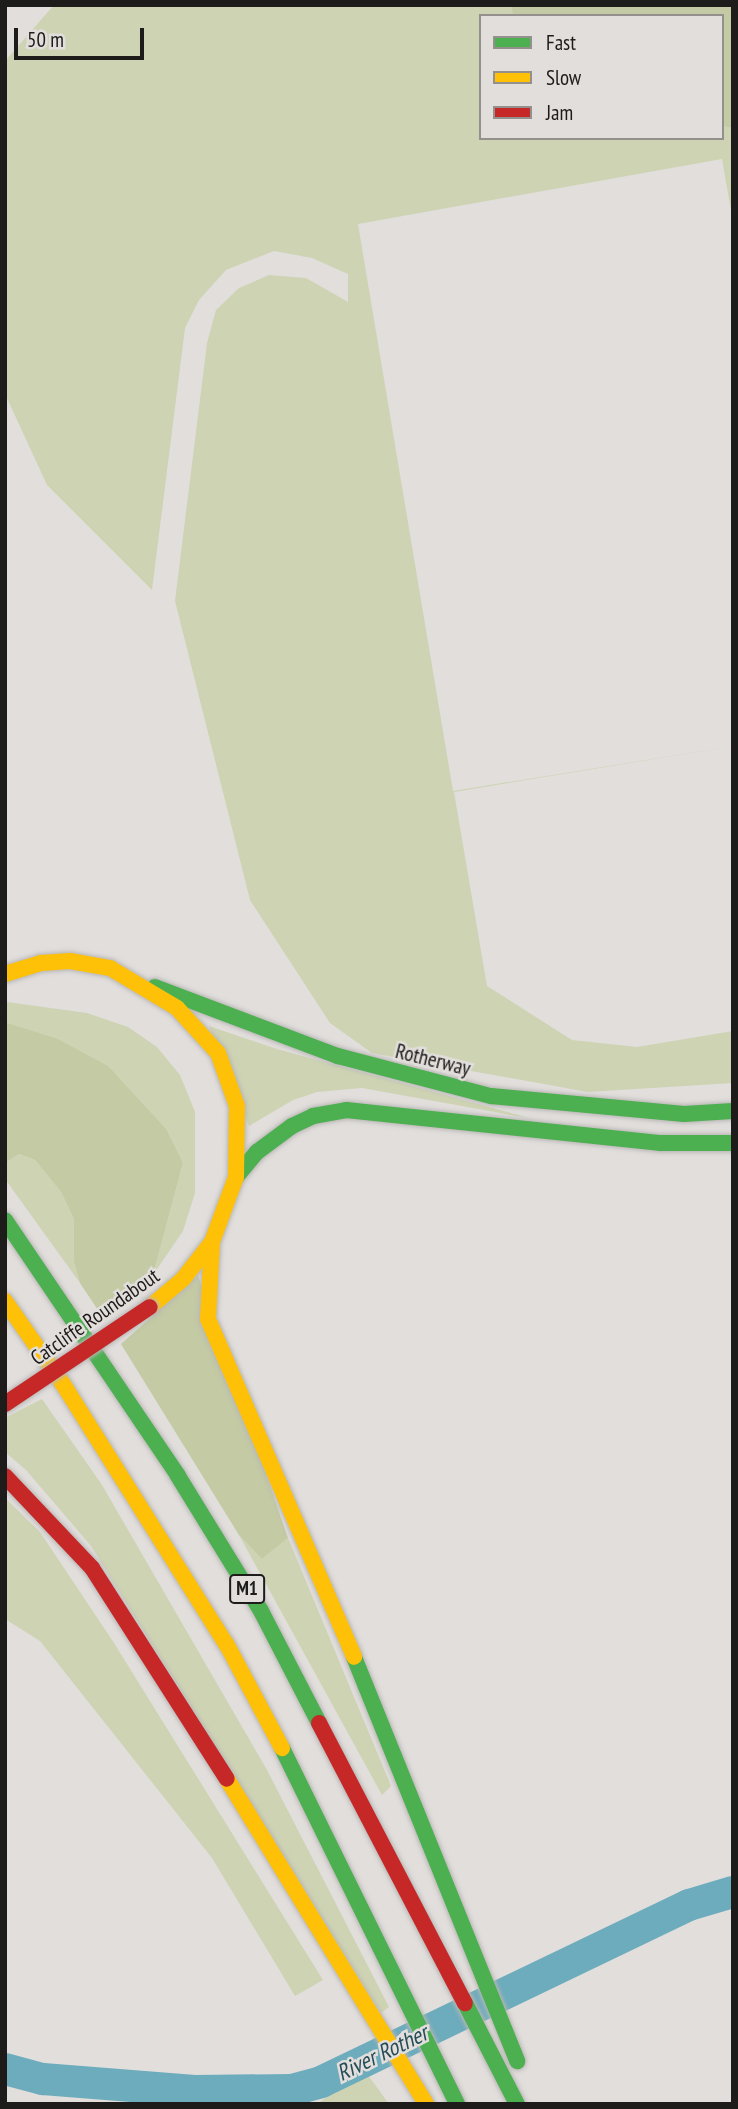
<!DOCTYPE html>
<html>
<head>
<meta charset="utf-8">
<style>
  body { margin:0 }
  #map { position:relative; width:738px; height:2109px; overflow:hidden; background:#e1dedc; font-family:"PT Sans Narrow",sans-serif }
  div>[style] { position:absolute }
  .green>* { inset:0; background:#ced4b3 }
  .forest>* { inset:0; background:#c3caa4 }
  .river>* { height:32px; margin:-16px; padding:0 16px; transform-origin:16px; border-radius:16px; background:#6dacbc }
  .roads { filter:drop-shadow(0 0 2px #b9b7b5) drop-shadow(0 0 2px #b9b7b5) }
  .fast>* { height:16px; margin:-8px; padding:0 8px; transform-origin:8px; border-radius:8px; background:#4caf50 }
  .slow>* { height:16px; margin:-8px; padding:0 8px; transform-origin:8px; border-radius:8px; background:#ffc107 }
  .jam>* { height:16px; margin:-8px; padding:0 8px; transform-origin:8px; border-radius:8px; background:#c62828 }
  .bridges { filter:drop-shadow(0 0 2px #b9b7b5) drop-shadow(0 0 2px #b9b7b5) }
  .jam-bridge>* { height:16px; margin:-8px; padding:0 8px; transform-origin:8px; border-radius:8px; background:#c62828 }
  span { translate:-50% -50%; white-space:nowrap; text-align:center; line-height:1.15; -webkit-text-stroke:5px #e2dedb; paint-order:stroke }
  .shield-label span { padding:2px 5px; background:#e2dedb; border:2px solid; border-radius:5px; -webkit-text-stroke-width:0 }
  .shield-label { font-size:19px; color:#1d1c1b; font-weight:700 }
  .street-label { font-size:21px; color:#1d1c1b }
  .water-label { font-size:23px; color:#254d59; font-style:italic }
  .frame { position:absolute; inset:0; border:7px solid #1d1c1b; pointer-events:none }
  .legend { position:absolute; left:479px; top:14px; width:245px; height:126px; box-sizing:border-box; background:#e2dedb; border:2px solid #93908e; margin:0; padding:9px 12px; list-style:none; font-size:21px; color:#1d1c1b }
  .legend li { display:flex; align-items:center; gap:14px; height:35px }
  .legend b { width:35px; border:2px solid #93908e }
  .scale { position:absolute; left:14px; top:28px; width:130px; height:32px; box-sizing:border-box; border:4px solid #1d1c1b; border-top:0; padding-left:9px; font-size:21px; line-height:24px; white-space:nowrap; color:#1d1c1b; -webkit-text-stroke:5px #e2dedb; paint-order:stroke }
</style>
</head>
<body>
<div id="map">
  <div class="green">
    <div style="clip-path:polygon(54px 5px,511px 5px,513px 16px,481px 16px,481px 138px,722px 138px,722px 126px,733px 128px,733px 222px,722px 159px,358px 224px,453px 791px,733px 746px,454px 792px,487px 986px,572px 1040px,637px 1047px,733px 1031px,733px 1083px,588px 1092px,372px 1053px,330px 1023px,250px 900px,175px 601px,207px 343px,216px 310px,239px 288px,269px 275px,306px 278px,348px 302px,348px 274px,312px 258px,274px 251px,226px 270px,199px 300px,185px 328px,152px 590px,47px 485px,5px 394px,5px 61px)"></div>
    <div style="clip-path:polygon(7px 1002px,87px 1013px,128px 1027px,157px 1047px,180px 1075px,195px 1112px,195px 1193px,183px 1231px,153px 1275px,183px 1163px,56px 1038px,5px 1023px)"></div>
    <div style="clip-path:polygon(209px 1026px,277px 1049px,533px 1119px,362px 1088px,317px 1092px,293px 1100px,249px 1126px)"></div>
    <div style="clip-path:polygon(19px 1154px,35px 1160px,61px 1192px,74px 1219px,74px 1262px,80px 1283px,5px 1179px,5px 1163px)"></div>
    <div style="clip-path:polygon(42px 1399px,102px 1485px,267px 1770px,389px 2007px,381px 2013px,91px 1546px,26px 1470px,5px 1452px,5px 1418px)"></div>
    <div style="clip-path:polygon(5px 1498px,40px 1532px,114px 1643px,323px 1980px,295px 1996px,212px 1858px,40px 1641px,5px 1619px)"></div>
    <div style="clip-path:polygon(239px 1535px,262px 1559px,288px 1538px,391px 1786px,382px 1795px)"></div>
    <div style="clip-path:polygon(365px 2071px,389px 2104px,317px 2104px)"></div>
  </div>
  <div class="forest">
    <div style="clip-path:polygon(511px 5px,733px 5px,733px 128px,722px 126px,722px 16px,513px 16px)"></div>
    <div style="clip-path:polygon(7px 1023px,56px 1038px,108px 1066px,166px 1129px,183px 1163px,153px 1275px,100px 1313px,80px 1283px,74px 1262px,74px 1219px,61px 1192px,35px 1160px,19px 1154px,5px 1163px)"></div>
    <div style="clip-path:polygon(198px 1275px,288px 1538px,262px 1559px,239px 1535px,121px 1344px)"></div>
  </div>
  <div class="river">
    <div style="left:5px;top:2069px;width:39px;rotate:15deg"></div>
    <div style="left:43px;top:2079px;width:152px;rotate:4.5deg"></div>
    <div style="left:195px;top:2091px;width:97px;rotate:-0.6deg"></div>
    <div style="left:292px;top:2090px;width:30px;rotate:-15deg"></div>
    <div style="left:321px;top:2082px;width:408px;rotate:-25.7deg"></div>
    <div style="left:689px;top:1905px;width:46px;rotate:-16.5deg"></div>
  </div>
  <div class="roads">
    <div class="fast">
      <div style="left:155px;top:987px;width:196px;rotate:20.7deg"></div>
      <div style="left:338px;top:1056px;width:158px;rotate:14.7deg"></div>
      <div style="left:491px;top:1096px;width:194px;rotate:5.3deg"></div>
      <div style="left:684px;top:1114px;width:49px;rotate:-3.5deg"></div>
      <div style="left:236px;top:1177px;width:33px;rotate:-50deg"></div>
      <div style="left:257px;top:1152px;width:44px;rotate:-36.6deg"></div>
      <div style="left:292px;top:1126px;width:23px;rotate:-25deg"></div>
      <div style="left:313px;top:1116px;width:34px;rotate:-10deg"></div>
      <div style="left:346px;top:1110px;width:317px;rotate:6deg"></div>
      <div style="left:661px;top:1143px;width:72px"></div>
      <div style="left:5px;top:1220px;width:309px;rotate:55.9deg"></div>
      <div style="left:178px;top:1476px;width:158px;rotate:58.4deg"></div>
      <div style="left:261px;top:1611px;width:126px;rotate:62.6deg"></div>
      <div style="left:354px;top:1657px;width:436px;rotate:68deg"></div>
      <div style="left:282px;top:1748px;width:397px;rotate:63.8deg"></div>
      <div style="left:465px;top:2003px;width:114px;rotate:62.8deg"></div>
    </div>
    <div class="slow">
      <div style="left:5px;top:974px;width:38px;rotate:-17deg"></div>
      <div style="left:41px;top:963px;width:29px;rotate:-4deg"></div>
      <div style="left:70px;top:961px;width:41px;rotate:9.9deg"></div>
      <div style="left:110px;top:968px;width:78px;rotate:30.8deg"></div>
      <div style="left:177px;top:1008px;width:61px;rotate:47.7deg"></div>
      <div style="left:218px;top:1053px;width:56px;rotate:70.3deg"></div>
      <div style="left:237px;top:1106px;width:71px;rotate:90.8deg"></div>
      <div style="left:236px;top:1177px;width:69px;rotate:110.3deg"></div>
      <div style="left:212px;top:1242px;width:47px;rotate:128.1deg"></div>
      <div style="left:183px;top:1279px;width:43px;rotate:139.7deg"></div>
      <div style="left:212px;top:1242px;width:77px;rotate:93deg"></div>
      <div style="left:208px;top:1319px;width:368px;rotate:66.6deg"></div>
      <div style="left:5px;top:1301px;width:101px;rotate:55.1deg"></div>
      <div style="left:63px;top:1384px;width:308px;rotate:57.9deg"></div>
      <div style="left:227px;top:1645px;width:117px;rotate:61.9deg"></div>
      <div style="left:227px;top:1779px;width:381px;rotate:58.5deg"></div>
    </div>
    <div class="jam">
      <div style="left:5px;top:1476px;width:127px;rotate:46.6deg"></div>
      <div style="left:92px;top:1568px;width:250px;rotate:57.4deg"></div>
      <div style="left:319px;top:1723px;width:316px;rotate:62.5deg"></div>
    </div>
  </div>
  <div class="bridges">
    <div class="jam-bridge">
      <div style="left:5px;top:1404px;width:174px;rotate:-33.8deg"></div>
    </div>
  </div>
  <div class="shield-label">
    <span style="left:247px;top:1589px">M1</span>
  </div>
  <div class="street-label">
    <span style="left:433px;top:1060px;rotate:14deg">Rotherway</span>
    <span style="left:95px;top:1317px;rotate:-35deg">Catcliffe Roundabout</span>
  </div>
  <div class="water-label">
    <span style="left:382px;top:2053px;rotate:-26deg">River Rother</span>
  </div>
  <div class="frame"></div>
  <ul class="legend">
  <li><b style="height:9px;background:#4caf50"></b>Fast</li>
  <li><b style="height:9px;background:#ffc107"></b>Slow</li>
  <li><b style="height:9px;background:#c62828"></b>Jam</li>
  </ul>
  <div class="scale">50 m</div>
</div>
</body>
</html>
